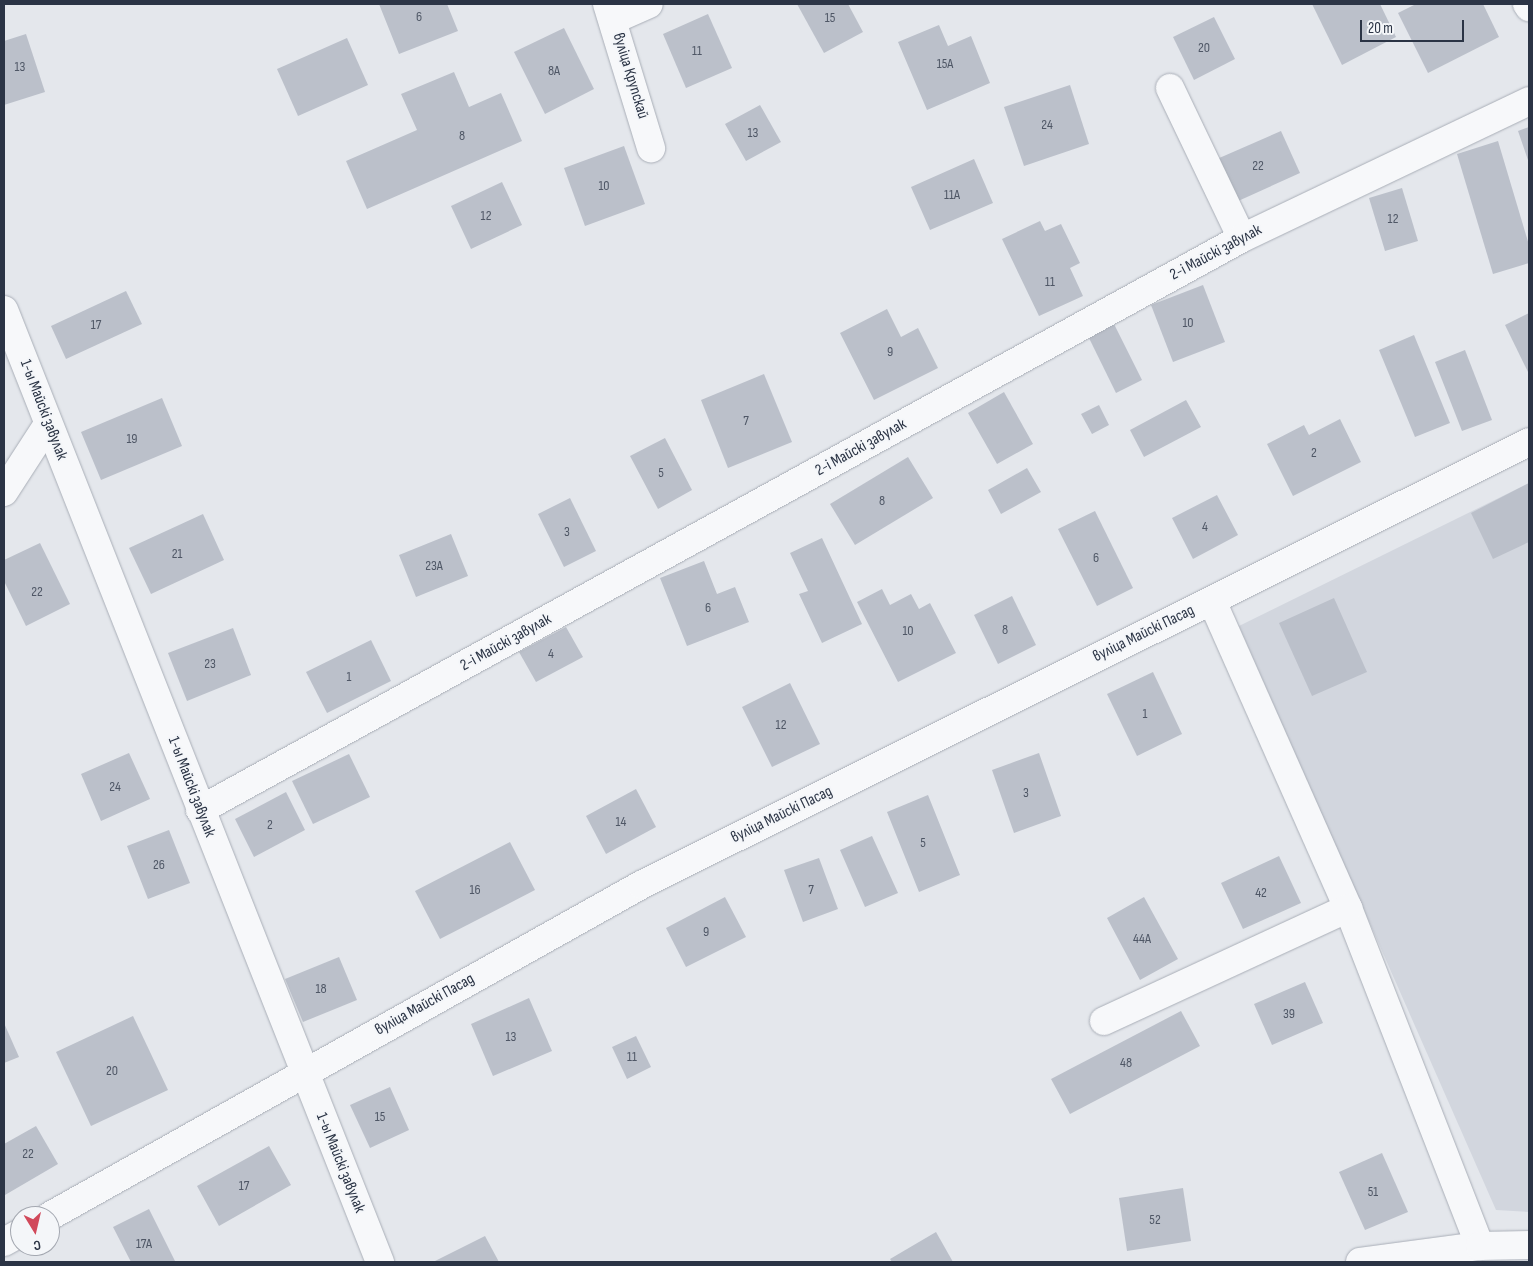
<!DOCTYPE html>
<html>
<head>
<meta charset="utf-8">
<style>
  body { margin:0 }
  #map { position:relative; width:1533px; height:1266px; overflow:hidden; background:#e4e7ec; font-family:"Sofia Sans Condensed",sans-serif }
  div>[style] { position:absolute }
  .built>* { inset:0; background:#d2d6de }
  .building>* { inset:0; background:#bbc0ca }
  .roads { filter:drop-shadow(0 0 1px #a9aeb7) drop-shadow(0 0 1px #a9aeb7) }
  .minor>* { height:28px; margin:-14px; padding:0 14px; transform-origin:14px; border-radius:14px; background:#f7f8fa }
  span { translate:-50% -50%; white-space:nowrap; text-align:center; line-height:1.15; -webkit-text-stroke:4px #f4f6f9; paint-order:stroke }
  .number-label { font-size:14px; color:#4f5766 }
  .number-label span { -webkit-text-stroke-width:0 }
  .street-label { font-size:16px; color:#2b3445 }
  .frame { position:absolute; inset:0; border:5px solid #2b3445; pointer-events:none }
  .north { position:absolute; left:10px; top:1206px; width:50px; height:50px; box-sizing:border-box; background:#f4f6f9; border:1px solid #a4a8b1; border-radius:50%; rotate:171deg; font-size:14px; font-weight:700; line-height:20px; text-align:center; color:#2b3445 }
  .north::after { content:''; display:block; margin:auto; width:18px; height:22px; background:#d1495b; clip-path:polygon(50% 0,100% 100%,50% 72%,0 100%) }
  .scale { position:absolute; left:1360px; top:20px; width:104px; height:22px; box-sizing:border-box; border:2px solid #2b3445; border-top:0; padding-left:6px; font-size:15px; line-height:18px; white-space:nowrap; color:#2b3445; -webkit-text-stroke:4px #f4f6f9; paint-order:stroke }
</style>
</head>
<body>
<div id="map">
  <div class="built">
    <div style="clip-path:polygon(1529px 483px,1529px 1212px,1496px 1210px,1239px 626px)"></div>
  </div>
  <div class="building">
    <div style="clip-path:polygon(379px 4px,447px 4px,458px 31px,399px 54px)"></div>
    <div style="clip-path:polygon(797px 4px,848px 4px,863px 32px,824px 53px)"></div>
    <div style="clip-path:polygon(1312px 4px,1380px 4px,1396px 37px,1342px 65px)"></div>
    <div style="clip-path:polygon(1416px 4px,1483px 4px,1499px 37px,1428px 73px,1398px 13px)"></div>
    <div style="clip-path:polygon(708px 14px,732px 68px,686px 88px,663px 34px)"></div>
    <div style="clip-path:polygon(1214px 17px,1235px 59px,1194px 80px,1173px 37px)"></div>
    <div style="clip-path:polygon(939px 25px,948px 46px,971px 36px,990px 83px,927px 110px,898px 42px)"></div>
    <div style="clip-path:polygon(564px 28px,594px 89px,545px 114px,514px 52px)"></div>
    <div style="clip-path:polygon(26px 34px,45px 92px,4px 105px,4px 41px)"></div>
    <div style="clip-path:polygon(347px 38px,368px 85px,298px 116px,277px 69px)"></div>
    <div style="clip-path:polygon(454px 72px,469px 107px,501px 93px,522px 141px,367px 209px,346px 161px,417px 130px,401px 94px)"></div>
    <div style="clip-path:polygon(1070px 85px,1089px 144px,1024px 166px,1004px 107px)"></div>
    <div style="clip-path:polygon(760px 105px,781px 142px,746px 161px,725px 124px)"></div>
    <div style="clip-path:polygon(1529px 127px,1529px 163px,1518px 131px)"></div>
    <div style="clip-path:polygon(1281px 131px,1300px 173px,1236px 202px,1217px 159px)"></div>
    <div style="clip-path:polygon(1498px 141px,1529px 245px,1529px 263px,1493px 274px,1457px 154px)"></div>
    <div style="clip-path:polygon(624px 146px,645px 204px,585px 226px,564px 168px)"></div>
    <div style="clip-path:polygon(974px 159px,993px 203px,930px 230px,911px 187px)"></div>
    <div style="clip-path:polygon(502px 182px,522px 225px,471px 249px,451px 206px)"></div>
    <div style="clip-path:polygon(1402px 188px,1418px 241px,1385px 251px,1369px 198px)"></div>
    <div style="clip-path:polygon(1040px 221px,1045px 231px,1061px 224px,1080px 263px,1070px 268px,1083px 296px,1039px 316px,1002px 239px)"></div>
    <div style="clip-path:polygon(1203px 285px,1225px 342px,1173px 362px,1151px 305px)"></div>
    <div style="clip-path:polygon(126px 291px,142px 324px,66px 359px,51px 326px)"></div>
    <div style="clip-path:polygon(887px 309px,901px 337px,918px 328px,938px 368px,874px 400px,840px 333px)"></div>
    <div style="clip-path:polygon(1529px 313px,1529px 374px,1505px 325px)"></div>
    <div style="clip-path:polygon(1113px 322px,1142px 380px,1116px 393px,1087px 334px)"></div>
    <div style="clip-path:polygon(1414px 335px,1450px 423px,1415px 437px,1379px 350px)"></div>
    <div style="clip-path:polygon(1465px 350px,1492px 420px,1462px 431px,1435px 362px)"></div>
    <div style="clip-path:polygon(764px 374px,792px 442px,728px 468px,701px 400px)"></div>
    <div style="clip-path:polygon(1004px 392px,1033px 444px,997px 464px,968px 413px)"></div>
    <div style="clip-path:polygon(162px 398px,182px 446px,101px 480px,81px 432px)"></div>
    <div style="clip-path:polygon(1186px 400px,1201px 427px,1144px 457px,1130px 430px)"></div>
    <div style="clip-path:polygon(1099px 405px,1109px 425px,1092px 434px,1081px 414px)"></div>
    <div style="clip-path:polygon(1340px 419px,1361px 462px,1293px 496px,1267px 444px,1304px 425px,1309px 435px)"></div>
    <div style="clip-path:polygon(665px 438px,692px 490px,658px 509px,630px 456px)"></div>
    <div style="clip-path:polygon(908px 457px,933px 498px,855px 545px,830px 504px)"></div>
    <div style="clip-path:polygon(1027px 468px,1041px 492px,1001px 514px,988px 490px)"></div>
    <div style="clip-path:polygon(1529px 483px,1529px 542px,1493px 559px,1471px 513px)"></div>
    <div style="clip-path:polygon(1217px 495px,1238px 535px,1193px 559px,1172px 518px)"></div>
    <div style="clip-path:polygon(570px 498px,596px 551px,564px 567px,538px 514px)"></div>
    <div style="clip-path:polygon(1095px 511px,1133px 588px,1097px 606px,1058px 529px)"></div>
    <div style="clip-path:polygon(203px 514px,224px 560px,151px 594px,129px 548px)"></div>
    <div style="clip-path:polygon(451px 534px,468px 576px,416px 597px,399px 555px)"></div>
    <div style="clip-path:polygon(822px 538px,862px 624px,822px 643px,799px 594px,808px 591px,790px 553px)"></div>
    <div style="clip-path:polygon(40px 543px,70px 604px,26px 626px,4px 581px,4px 560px)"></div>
    <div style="clip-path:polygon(704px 561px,717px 594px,735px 587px,749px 622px,687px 646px,660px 578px)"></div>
    <div style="clip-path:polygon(882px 589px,890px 605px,911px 594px,919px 609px,930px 603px,956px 653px,898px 682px,857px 602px)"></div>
    <div style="clip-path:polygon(1012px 596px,1036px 645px,998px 664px,974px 615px)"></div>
    <div style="clip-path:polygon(1334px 598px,1367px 672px,1312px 696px,1279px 623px)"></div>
    <div style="clip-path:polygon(566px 627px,583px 657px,536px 682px,519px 652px)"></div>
    <div style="clip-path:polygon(233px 628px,251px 675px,187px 701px,168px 653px)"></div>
    <div style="clip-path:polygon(371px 640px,391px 681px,327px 713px,306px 672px)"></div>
    <div style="clip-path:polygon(1153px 672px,1182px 734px,1137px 756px,1107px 694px)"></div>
    <div style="clip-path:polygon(790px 683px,820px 744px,772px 767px,742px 707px)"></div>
    <div style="clip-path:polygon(129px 753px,150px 799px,101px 821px,81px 774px)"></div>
    <div style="clip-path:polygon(1039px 753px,1061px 816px,1014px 833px,992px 770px)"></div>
    <div style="clip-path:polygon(349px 754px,370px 797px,313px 824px,292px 781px)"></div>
    <div style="clip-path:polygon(636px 789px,656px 827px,606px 854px,586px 816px)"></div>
    <div style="clip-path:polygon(286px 792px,305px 830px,254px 857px,235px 819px)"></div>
    <div style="clip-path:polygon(928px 795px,960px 875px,919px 892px,887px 812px)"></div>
    <div style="clip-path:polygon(169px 830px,190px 883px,148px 899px,127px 846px)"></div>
    <div style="clip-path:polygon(872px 836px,898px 893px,865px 907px,840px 850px)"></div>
    <div style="clip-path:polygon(510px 842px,535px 890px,440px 939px,415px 891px)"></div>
    <div style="clip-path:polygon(1279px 856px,1301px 903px,1243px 929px,1221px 883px)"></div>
    <div style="clip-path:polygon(819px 858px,838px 909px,803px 922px,784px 870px)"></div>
    <div style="clip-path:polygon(725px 897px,746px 937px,686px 967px,666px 928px)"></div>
    <div style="clip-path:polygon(1144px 897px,1178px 959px,1140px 980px,1107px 918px)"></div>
    <div style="clip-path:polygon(339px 957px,357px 1000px,303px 1022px,285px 979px)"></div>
    <div style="clip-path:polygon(1305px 982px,1323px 1023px,1272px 1045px,1254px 1004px)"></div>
    <div style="clip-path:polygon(529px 998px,552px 1051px,493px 1076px,471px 1024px)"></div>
    <div style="clip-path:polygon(1181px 1011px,1200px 1046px,1070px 1114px,1051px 1079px)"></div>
    <div style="clip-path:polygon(133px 1016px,168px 1090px,91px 1126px,56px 1052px)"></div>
    <div style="clip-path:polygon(4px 1023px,19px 1057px,4px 1063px)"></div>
    <div style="clip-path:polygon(636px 1036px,651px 1067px,627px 1079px,612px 1047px)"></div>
    <div style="clip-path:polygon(390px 1087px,409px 1130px,370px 1148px,350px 1105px)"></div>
    <div style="clip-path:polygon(36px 1126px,58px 1164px,5px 1195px,4px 1144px)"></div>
    <div style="clip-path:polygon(269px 1146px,291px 1185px,219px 1226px,197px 1186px)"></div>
    <div style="clip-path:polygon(1382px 1153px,1408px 1212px,1365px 1230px,1339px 1172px)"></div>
    <div style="clip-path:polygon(1183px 1188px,1191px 1241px,1127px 1251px,1119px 1198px)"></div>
    <div style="clip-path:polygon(149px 1209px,175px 1261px,173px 1262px,131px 1262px,113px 1227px)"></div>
    <div style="clip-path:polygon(936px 1232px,953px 1262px,892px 1262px,890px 1259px)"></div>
    <div style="clip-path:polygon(485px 1236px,499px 1262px,433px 1262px)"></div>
  </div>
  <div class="roads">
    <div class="minor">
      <div style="left:607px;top:4px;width:151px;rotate:73deg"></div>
      <div style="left:1527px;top:4px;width:4px;rotate:56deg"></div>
      <div style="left:613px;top:20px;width:39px;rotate:-24deg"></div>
      <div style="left:1170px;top:88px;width:166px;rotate:64.4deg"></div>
      <div style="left:4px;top:310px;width:1024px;rotate:68.45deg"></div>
      <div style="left:4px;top:492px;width:81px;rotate:-57.1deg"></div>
      <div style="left:1212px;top:601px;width:336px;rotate:66.1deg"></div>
      <div style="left:1348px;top:908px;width:363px;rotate:68.7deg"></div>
      <div style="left:200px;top:810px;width:1189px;rotate:-28.76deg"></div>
      <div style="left:1242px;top:238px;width:318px;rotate:-25.5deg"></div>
      <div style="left:1104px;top:1021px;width:269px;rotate:-24.8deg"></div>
      <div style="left:50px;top:1216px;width:677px;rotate:-29.25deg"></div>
      <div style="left:641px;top:885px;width:992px;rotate:-26.51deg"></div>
      <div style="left:4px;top:1242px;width:18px;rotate:-29deg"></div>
      <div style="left:1360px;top:1262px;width:121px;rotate:-7.6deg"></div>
      <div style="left:1480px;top:1246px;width:49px;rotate:-1.2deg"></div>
    </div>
  </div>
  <div class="number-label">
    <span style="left:419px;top:17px">6</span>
    <span style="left:830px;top:18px">15</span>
    <span style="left:1204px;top:48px">20</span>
    <span style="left:697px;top:51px">11</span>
    <span style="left:945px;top:64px">15А</span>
    <span style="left:20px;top:67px">13</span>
    <span style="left:554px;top:71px">8А</span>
    <span style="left:1047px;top:125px">24</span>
    <span style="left:753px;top:133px">13</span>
    <span style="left:462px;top:136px">8</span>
    <span style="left:1258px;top:166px">22</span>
    <span style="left:604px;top:186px">10</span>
    <span style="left:952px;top:195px">11А</span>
    <span style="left:486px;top:216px">12</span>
    <span style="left:1393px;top:219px">12</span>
    <span style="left:1050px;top:282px">11</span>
    <span style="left:1188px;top:323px">10</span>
    <span style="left:96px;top:325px">17</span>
    <span style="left:890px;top:352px">9</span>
    <span style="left:746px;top:421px">7</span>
    <span style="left:132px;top:439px">19</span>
    <span style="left:1314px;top:453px">2</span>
    <span style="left:661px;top:473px">5</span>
    <span style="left:882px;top:501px">8</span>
    <span style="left:1205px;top:527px">4</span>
    <span style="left:567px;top:532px">3</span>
    <span style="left:177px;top:554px">21</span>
    <span style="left:1096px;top:558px">6</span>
    <span style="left:434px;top:566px">23А</span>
    <span style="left:37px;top:592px">22</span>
    <span style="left:708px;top:608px">6</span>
    <span style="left:1005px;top:630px">8</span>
    <span style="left:908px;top:631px">10</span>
    <span style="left:551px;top:654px">4</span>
    <span style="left:210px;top:664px">23</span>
    <span style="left:349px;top:677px">1</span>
    <span style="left:1145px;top:714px">1</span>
    <span style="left:781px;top:725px">12</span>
    <span style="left:115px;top:787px">24</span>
    <span style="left:1026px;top:793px">3</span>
    <span style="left:621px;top:822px">14</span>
    <span style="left:270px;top:825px">2</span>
    <span style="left:923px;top:843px">5</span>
    <span style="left:159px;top:865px">26</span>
    <span style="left:475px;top:890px">16</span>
    <span style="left:811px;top:890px">7</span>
    <span style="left:1261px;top:893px">42</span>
    <span style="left:706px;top:932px">9</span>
    <span style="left:1142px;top:939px">44А</span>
    <span style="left:321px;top:989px">18</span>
    <span style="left:1289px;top:1014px">39</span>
    <span style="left:511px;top:1037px">13</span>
    <span style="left:632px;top:1057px">11</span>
    <span style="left:1126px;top:1063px">48</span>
    <span style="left:112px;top:1071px">20</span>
    <span style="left:380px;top:1117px">15</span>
    <span style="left:28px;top:1154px">22</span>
    <span style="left:244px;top:1186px">17</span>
    <span style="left:1373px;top:1192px">51</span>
    <span style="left:1155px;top:1220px">52</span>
    <span style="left:144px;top:1244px">17А</span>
  </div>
  <div class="street-label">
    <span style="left:630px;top:76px;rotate:73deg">вуліца Крупскай</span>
    <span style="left:1216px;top:253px;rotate:-28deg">2-і Майскі завулак</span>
    <span style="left:43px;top:410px;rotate:69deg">1-ы Майскі завулак</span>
    <span style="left:861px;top:448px;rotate:-29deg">2-і Майскі завулак</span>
    <span style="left:1144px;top:634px;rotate:-26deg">вуліца Майскі Пасад</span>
    <span style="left:506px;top:643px;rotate:-29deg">2-і Майскі завулак</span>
    <span style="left:191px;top:787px;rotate:69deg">1-ы Майскі завулак</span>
    <span style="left:782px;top:815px;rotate:-26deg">вуліца Майскі Пасад</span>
    <span style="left:425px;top:1005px;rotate:-29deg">вуліца Майскі Пасад</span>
    <span style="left:340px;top:1163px;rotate:68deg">1-ы Майскі завулак</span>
  </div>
  <div class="frame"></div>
  <div class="north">С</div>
  <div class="scale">20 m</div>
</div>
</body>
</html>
